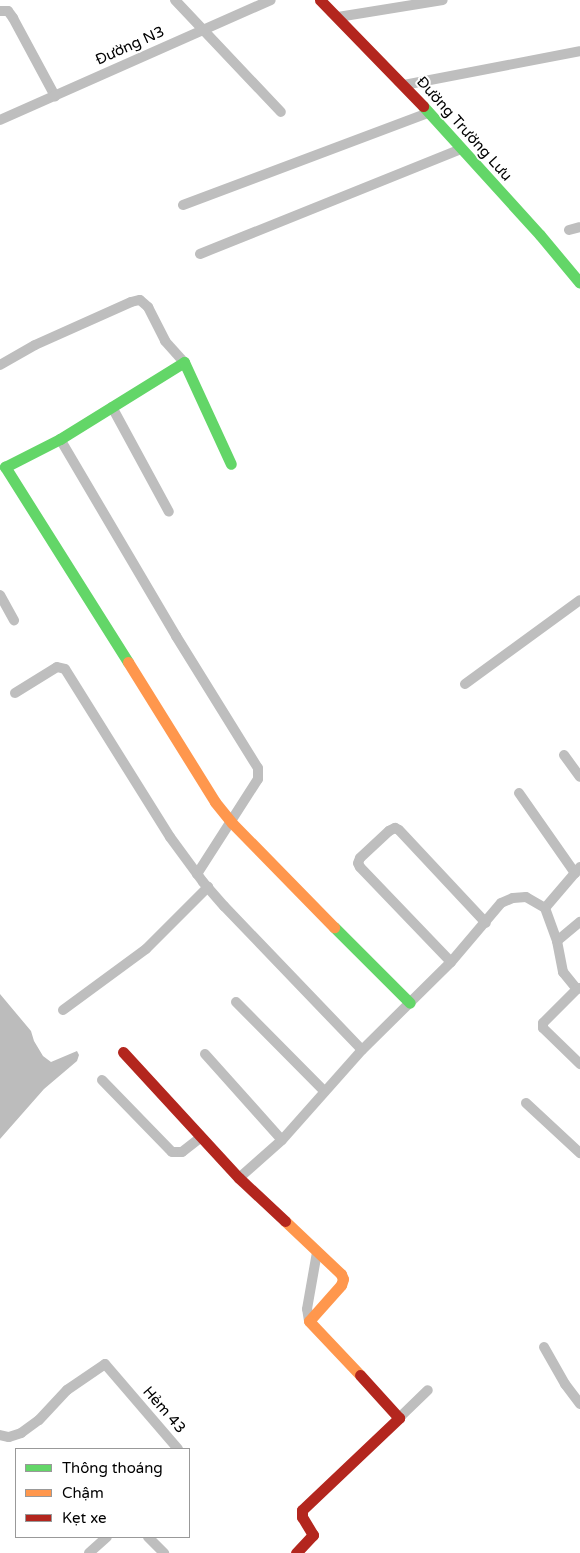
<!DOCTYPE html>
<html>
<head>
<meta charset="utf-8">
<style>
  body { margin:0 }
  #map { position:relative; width:580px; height:1553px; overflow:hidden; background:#fff; font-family:"Varela Round",sans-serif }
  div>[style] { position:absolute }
  .water>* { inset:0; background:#bcbcbc }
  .street>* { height:10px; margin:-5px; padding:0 5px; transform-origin:5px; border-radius:5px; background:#bebebe }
  .fast>* { height:11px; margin:-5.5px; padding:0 5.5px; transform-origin:5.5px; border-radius:5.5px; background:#63d668 }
  .slow>* { height:11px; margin:-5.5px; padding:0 5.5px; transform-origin:5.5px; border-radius:5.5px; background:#ff974d }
  .jam>* { height:11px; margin:-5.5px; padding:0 5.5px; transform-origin:5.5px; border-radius:5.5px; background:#b3261e }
  span { translate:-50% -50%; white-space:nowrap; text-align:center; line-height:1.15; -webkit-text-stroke:4px #fff; paint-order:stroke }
  .street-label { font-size:15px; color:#000 }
  .legend { position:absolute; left:15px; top:1448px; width:175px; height:90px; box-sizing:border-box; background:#fff; border:1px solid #999; margin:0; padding:6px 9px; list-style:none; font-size:15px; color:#000 }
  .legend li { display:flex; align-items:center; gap:10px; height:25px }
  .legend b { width:25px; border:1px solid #999 }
</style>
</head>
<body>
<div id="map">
  <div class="water">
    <div style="clip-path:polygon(0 994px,31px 1031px,34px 1041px,43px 1056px,51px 1062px,77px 1051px,79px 1055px,77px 1061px,44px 1089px,0 1139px)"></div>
  </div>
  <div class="street">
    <div style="left:175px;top:0;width:154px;rotate:46.6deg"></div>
    <div style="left:0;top:11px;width:8px"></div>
    <div style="left:8px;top:11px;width:9px;rotate:54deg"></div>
    <div style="left:13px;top:18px;width:89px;rotate:61.7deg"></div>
    <div style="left:338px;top:17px;width:106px;rotate:-9.2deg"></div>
    <div style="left:404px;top:85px;width:179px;rotate:-10.9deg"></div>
    <div style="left:0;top:120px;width:296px;rotate:-23.9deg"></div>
    <div style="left:183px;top:205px;width:262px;rotate:-20.6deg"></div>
    <div style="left:569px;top:230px;width:11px;rotate:-15deg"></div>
    <div style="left:200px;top:254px;width:281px;rotate:-21.9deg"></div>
    <div style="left:0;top:365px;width:40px;rotate:-29.7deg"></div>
    <div style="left:35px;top:345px;width:105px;rotate:-24.1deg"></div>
    <div style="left:131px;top:302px;width:9px;rotate:-13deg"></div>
    <div style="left:140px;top:300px;width:11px;rotate:41deg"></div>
    <div style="left:148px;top:307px;width:38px;rotate:63deg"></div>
    <div style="left:165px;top:341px;width:28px;rotate:48deg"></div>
    <div style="left:112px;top:407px;width:119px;rotate:61.5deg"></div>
    <div style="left:60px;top:439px;width:229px;rotate:59.5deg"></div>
    <div style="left:176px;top:636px;width:155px;rotate:58.2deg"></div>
    <div style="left:258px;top:768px;width:11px;rotate:90deg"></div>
    <div style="left:258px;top:779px;width:113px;rotate:122.7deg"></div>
    <div style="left:0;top:595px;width:29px;rotate:61deg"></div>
    <div style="left:465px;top:684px;width:142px;rotate:-36.1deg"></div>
    <div style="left:15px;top:693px;width:49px;rotate:-31.8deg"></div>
    <div style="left:57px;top:667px;width:8px;rotate:14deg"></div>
    <div style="left:65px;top:669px;width:198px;rotate:58deg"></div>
    <div style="left:170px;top:837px;width:56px;rotate:53.7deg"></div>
    <div style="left:203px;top:882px;width:32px;rotate:49deg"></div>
    <div style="left:224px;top:906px;width:199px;rotate:46.2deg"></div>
    <div style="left:564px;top:755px;width:27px;rotate:54deg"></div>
    <div style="left:519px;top:793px;width:98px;rotate:55deg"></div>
    <div style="left:545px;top:908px;width:54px;rotate:-49.5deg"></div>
    <div style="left:557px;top:941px;width:30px;rotate:-40deg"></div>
    <div style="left:451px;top:962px;width:132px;rotate:-133.8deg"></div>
    <div style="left:360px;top:867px;width:4px;rotate:-117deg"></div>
    <div style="left:358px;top:863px;width:5px;rotate:-68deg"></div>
    <div style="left:360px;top:858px;width:40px;rotate:-43deg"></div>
    <div style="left:389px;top:831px;width:7px;rotate:-27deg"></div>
    <div style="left:395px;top:828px;width:4px;rotate:27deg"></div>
    <div style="left:399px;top:830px;width:127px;rotate:46.9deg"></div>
    <div style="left:577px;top:989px;width:48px;rotate:135deg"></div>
    <div style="left:543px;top:1023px;width:5px;rotate:90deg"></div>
    <div style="left:543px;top:1028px;width:52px;rotate:44.2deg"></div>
    <div style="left:236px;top:1002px;width:125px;rotate:45.3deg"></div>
    <div style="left:63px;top:1010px;width:103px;rotate:-36.3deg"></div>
    <div style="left:146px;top:949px;width:88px;rotate:-45deg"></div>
    <div style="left:205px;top:1054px;width:115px;rotate:48.2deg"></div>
    <div style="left:102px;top:1080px;width:100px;rotate:45.8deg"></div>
    <div style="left:172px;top:1152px;width:10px"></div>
    <div style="left:182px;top:1152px;width:24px;rotate:-38deg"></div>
    <div style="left:526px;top:1103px;width:74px;rotate:42.8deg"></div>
    <div style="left:239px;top:1178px;width:57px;rotate:-41.5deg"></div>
    <div style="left:282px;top:1140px;width:120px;rotate:-48.4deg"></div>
    <div style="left:362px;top:1050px;width:125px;rotate:-44.7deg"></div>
    <div style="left:451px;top:962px;width:77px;rotate:-49.7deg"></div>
    <div style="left:501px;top:903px;width:13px;rotate:-23deg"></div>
    <div style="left:513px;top:898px;width:13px;rotate:-4deg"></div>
    <div style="left:526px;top:897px;width:22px;rotate:30deg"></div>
    <div style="left:545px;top:908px;width:35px;rotate:70deg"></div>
    <div style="left:557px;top:941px;width:32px;rotate:79deg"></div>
    <div style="left:563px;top:972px;width:22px;rotate:51deg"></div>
    <div style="left:577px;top:989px;width:3px;rotate:-18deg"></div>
    <div style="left:309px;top:1321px;width:12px;rotate:-99deg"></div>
    <div style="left:307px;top:1309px;width:58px;rotate:-80deg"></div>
    <div style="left:544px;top:1347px;width:43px;rotate:60.4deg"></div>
    <div style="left:565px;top:1384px;width:25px;rotate:53deg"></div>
    <div style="left:399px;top:1418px;width:40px;rotate:-44deg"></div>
    <div style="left:0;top:1435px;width:9px;rotate:13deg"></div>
    <div style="left:9px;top:1437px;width:13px;rotate:-18deg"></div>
    <div style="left:21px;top:1433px;width:22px;rotate:-36deg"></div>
    <div style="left:39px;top:1420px;width:41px;rotate:-47deg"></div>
    <div style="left:67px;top:1390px;width:46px;rotate:-34.4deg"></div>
    <div style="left:105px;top:1364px;width:112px;rotate:49.3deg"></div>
    <div style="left:148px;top:1537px;width:23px;rotate:45deg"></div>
    <div style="left:89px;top:1553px;width:24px;rotate:-42deg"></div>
  </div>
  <div class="fast">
    <div style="left:423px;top:106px;width:174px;rotate:47.8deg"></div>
    <div style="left:540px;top:235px;width:62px;rotate:50.2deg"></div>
    <div style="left:128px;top:662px;width:231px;rotate:-122.2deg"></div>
    <div style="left:5px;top:467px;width:62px;rotate:-27deg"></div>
    <div style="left:60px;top:439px;width:146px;rotate:-31.8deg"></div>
    <div style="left:184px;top:362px;width:112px;rotate:65.3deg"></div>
    <div style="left:334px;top:927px;width:107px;rotate:45deg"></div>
  </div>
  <div class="slow">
    <div style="left:128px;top:662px;width:165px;rotate:58.1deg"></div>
    <div style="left:215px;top:802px;width:27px;rotate:51deg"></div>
    <div style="left:232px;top:823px;width:146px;rotate:45.6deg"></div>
    <div style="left:285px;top:1221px;width:77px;rotate:43.4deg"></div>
    <div style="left:341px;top:1274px;width:5px;rotate:68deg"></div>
    <div style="left:343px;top:1279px;width:6px;rotate:108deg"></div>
    <div style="left:341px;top:1285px;width:48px;rotate:131.6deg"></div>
    <div style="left:309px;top:1321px;width:74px;rotate:46.6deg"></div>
  </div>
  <div class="jam">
    <div style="left:320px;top:0;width:148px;rotate:45.8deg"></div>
    <div style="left:123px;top:1052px;width:171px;rotate:47.4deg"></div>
    <div style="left:239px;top:1178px;width:63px;rotate:43.1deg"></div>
    <div style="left:296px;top:1553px;width:25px;rotate:-47deg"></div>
    <div style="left:313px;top:1535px;width:21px;rotate:-121deg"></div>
    <div style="left:302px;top:1517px;width:7px;rotate:-90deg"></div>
    <div style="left:302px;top:1510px;width:134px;rotate:-43.5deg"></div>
    <div style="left:399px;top:1418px;width:58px;rotate:-132.2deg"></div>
  </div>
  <div class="street-label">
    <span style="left:130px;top:46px;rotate:-24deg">Đường N3</span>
    <span style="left:464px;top:129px;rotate:48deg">Đường Trường Lưu</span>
    <span style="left:164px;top:1410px;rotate:49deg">Hẻm 43</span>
  </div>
  <ul class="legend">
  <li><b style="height:6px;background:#63d668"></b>Thông thoáng</li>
  <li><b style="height:6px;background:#ff974d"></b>Chậm</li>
  <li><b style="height:6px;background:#b3261e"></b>Kẹt xe</li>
  </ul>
</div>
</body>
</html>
